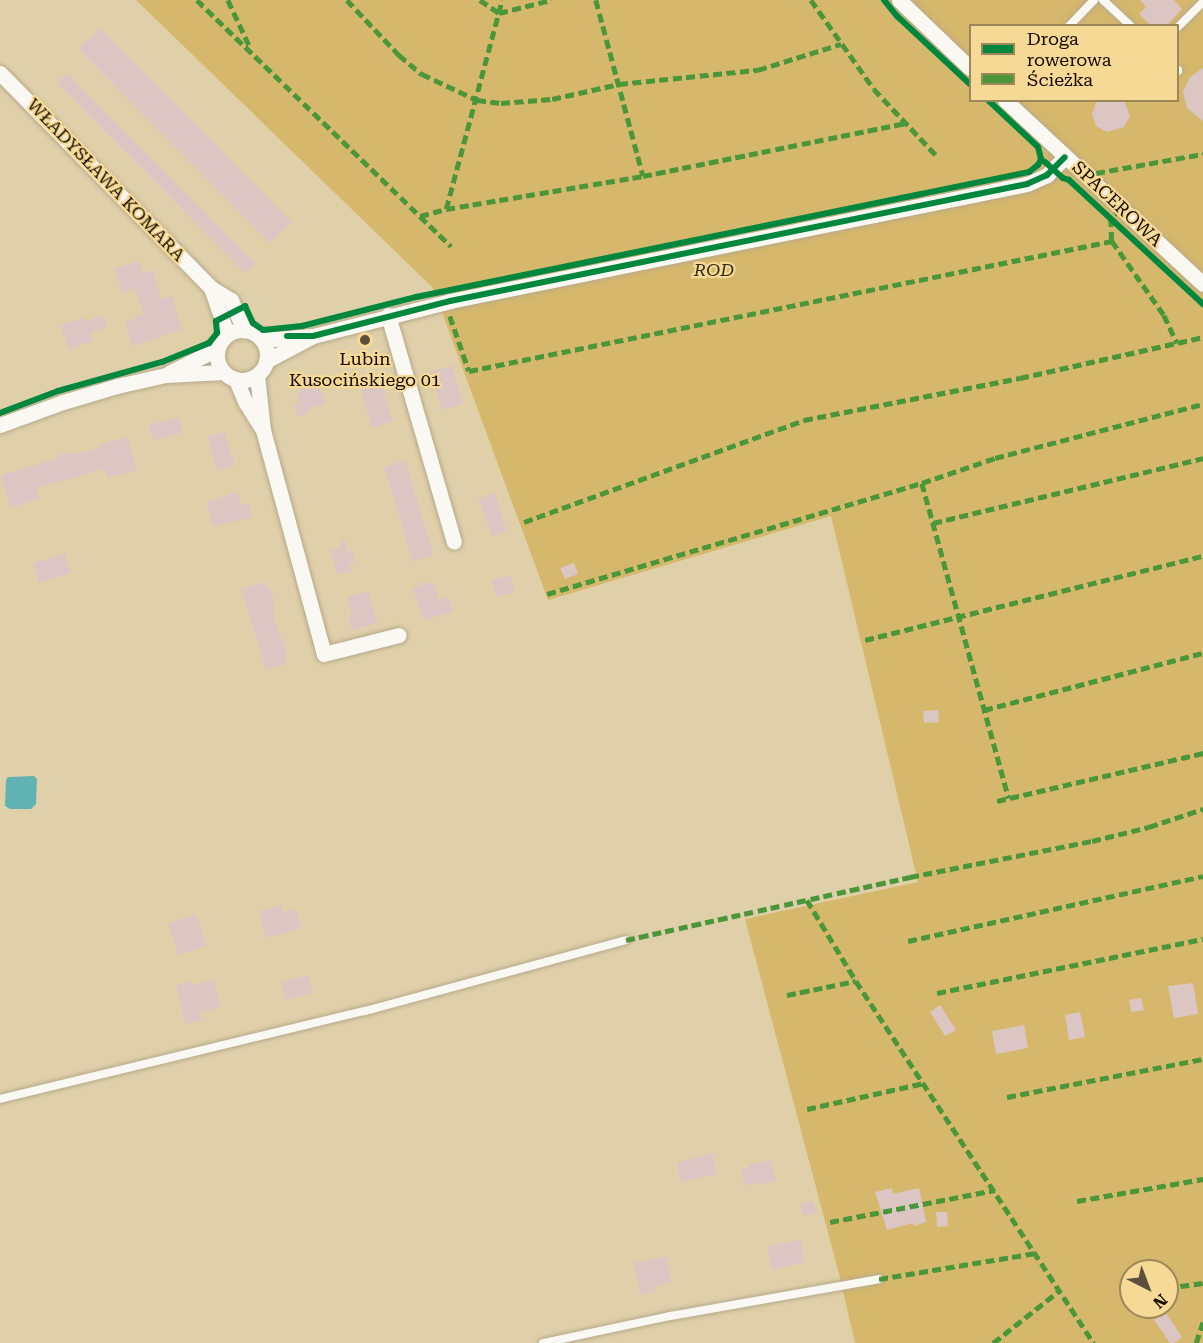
<!DOCTYPE html>
<html>
<head>
<meta charset="utf-8">
<style>
  body { margin:0 }
  #map { position:relative; width:1203px; height:1343px; overflow:hidden; background:#e0d0aa; font-family:"Roboto Serif",serif }
  div>[style] { position:absolute }
  .green>* { inset:0; background:#d6b86c }
  .water>* { inset:0; background:#61b2b2 }
  .building>* { inset:0; background:#dcc6c3 }
  .roads { filter:drop-shadow(0 0 2px #b6a98b) drop-shadow(0 0 2px #b6a98b) }
  .service>* { height:8px; margin:-4px; padding:0 4px; transform-origin:4px; border-radius:4px; background:#faf8f2 }
  .minor>* { height:15px; margin:-7.5px; padding:0 7.5px; transform-origin:7.5px; border-radius:7.5px; background:#faf8f2 }
  .minor>.ring { margin:-7.5px; padding:0; box-sizing:content-box; background:none; border:15px solid #faf8f2; border-radius:50% }
  .quiet>* { height:4.5px; margin-top:-2.25px; transform-origin:0; background:repeating-linear-gradient(90deg,#4a9639 0 9px,transparent 0 13.5px) }
  .cycleway>* { height:6px; margin:-3px; padding:0 3px; transform-origin:3px; border-radius:3px; background:#00873e }
  .dots>* { width:16px; height:16px; translate:-50% -50%; box-sizing:border-box; border:3px solid #f6d994; border-radius:50% }
  span { translate:-50% -50%; white-space:nowrap; text-align:center; line-height:1.15; -webkit-text-stroke:4.5px #f6d994; paint-order:stroke }
  .street-label { font-size:18px; color:#130b00 }
  .park-label { font-size:18px; color:#322a18; font-style:italic }
  .poi-label { font-size:18px; color:#130b00 }
  .legend { position:absolute; left:969px; top:24px; width:210px; height:78px; box-sizing:border-box; background:#f6d994; border:2px solid #9b8759; margin:0; padding:8px 10px; list-style:none; font-size:18px; color:#130b00 }
  .legend li { display:flex; align-items:center; gap:12px; height:30px }
  .legend b { width:30px; border:2px solid #9b8759 }
  .north { position:absolute; left:1119px; top:1259px; width:60px; height:60px; box-sizing:border-box; background:#f6d994; border:2px solid #9b8759; border-radius:50%; rotate:138deg; font-size:16px; font-weight:700; line-height:24px; text-align:center; color:#130b00 }
  .north::after { content:''; display:block; margin:auto; width:21px; height:27px; background:#5b503b; clip-path:polygon(50% 0,100% 100%,50% 72%,0 100%) }
</style>
</head>
<body>
<div id="map">
  <div class="green">
    <div style="clip-path:polygon(evenodd,136px 0,1203px 0,1203px 1343px,855px 1343px,840px 1278px,745px 919px,918px 882px,831px 516px,548px 600px,433px 288px,136px 0,970px 26px,1178px 26px,1178px 100px,970px 100px,970px 26px,136px 0,1131px 1271px,1167px 1271px,1167px 1307px,1131px 1307px,1131px 1271px)"></div>
  </div>
  <div class="water">
    <div style="clip-path:polygon(34px 776px,37px 779px,36px 804px,31px 809px,10px 809px,5px 806px,6px 780px,8px 777px)"></div>
  </div>
  <div class="building">
    <div style="clip-path:polygon(1140px 0,1174px 0,1182px 9px,1166px 26px,1151px 26px,1139px 14px,1146px 7px)"></div>
    <div style="clip-path:polygon(100px 28px,292px 222px,270px 243px,78px 49px)"></div>
    <div style="clip-path:polygon(1203px 68px,1203px 121px,1187px 108px,1183px 92px,1190px 77px)"></div>
    <div style="clip-path:polygon(67px 73px,255px 263px,245px 273px,57px 83px)"></div>
    <div style="clip-path:polygon(1097px 100px,1124px 100px,1130px 116px,1124px 127px,1107px 132px,1096px 126px,1092px 114px)"></div>
    <div style="clip-path:polygon(139px 261px,143px 273px,153px 270px,161px 299px,172px 296px,182px 329px,132px 346px,125px 322px,144px 314px,134px 289px,122px 293px,114px 268px)"></div>
    <div style="clip-path:polygon(103px 315px,107px 327px,90px 333px,93px 341px,69px 350px,60px 326px,84px 317px,86px 321px)"></div>
    <div style="clip-path:polygon(452px 365px,463px 404px,442px 410px,430px 372px)"></div>
    <div style="clip-path:polygon(313px 371px,326px 404px,309px 408px,310px 413px,298px 417px,294px 404px,299px 403px,296px 393px,301px 391px,299px 384px,308px 382px)"></div>
    <div style="clip-path:polygon(381px 383px,393px 421px,372px 428px,360px 389px)"></div>
    <div style="clip-path:polygon(179px 417px,183px 432px,153px 441px,148px 425px)"></div>
    <div style="clip-path:polygon(225px 432px,235px 466px,217px 471px,207px 437px)"></div>
    <div style="clip-path:polygon(128px 437px,137px 470px,107px 478px,105px 469px,36px 488px,40px 499px,10px 508px,1px 475px,57px 459px,56px 456px,72px 452px,72px 455px,99px 448px,98px 445px)"></div>
    <div style="clip-path:polygon(405px 460px,434px 555px,413px 562px,384px 467px)"></div>
    <div style="clip-path:polygon(237px 492px,241px 505px,248px 503px,252px 518px,213px 526px,206px 502px)"></div>
    <div style="clip-path:polygon(495px 493px,507px 531px,492px 536px,478px 499px)"></div>
    <div style="clip-path:polygon(344px 538px,348px 552px,352px 550px,355px 562px,349px 564px,351px 571px,337px 575px,330px 550px,338px 548px)"></div>
    <div style="clip-path:polygon(65px 553px,71px 573px,39px 583px,33px 563px)"></div>
    <div style="clip-path:polygon(574px 563px,578px 574px,565px 579px,560px 568px)"></div>
    <div style="clip-path:polygon(510px 575px,515px 592px,496px 597px,491px 580px)"></div>
    <div style="clip-path:polygon(422px 580px,426px 584px,434px 582px,439px 600px,449px 597px,453px 612px,424px 620px,412px 588px,420px 586px)"></div>
    <div style="clip-path:polygon(265px 582px,268px 590px,271px 589px,275px 604px,272px 605px,275px 613px,272px 614px,288px 654px,284px 655px,287px 664px,266px 670px,241px 589px)"></div>
    <div style="clip-path:polygon(368px 591px,378px 622px,352px 631px,348px 617px,352px 616px,347px 597px)"></div>
    <div style="clip-path:polygon(938px 710px,939px 722px,924px 723px,923px 711px)"></div>
    <div style="clip-path:polygon(281px 905px,283px 912px,296px 909px,301px 928px,266px 938px,259px 911px)"></div>
    <div style="clip-path:polygon(196px 914px,206px 946px,178px 955px,168px 923px)"></div>
    <div style="clip-path:polygon(308px 975px,313px 993px,285px 1000px,281px 982px)"></div>
    <div style="clip-path:polygon(214px 980px,221px 1007px,200px 1012px,202px 1020px,186px 1024px,176px 985px,192px 981px,193px 985px)"></div>
    <div style="clip-path:polygon(1193px 983px,1198px 1014px,1174px 1018px,1168px 986px)"></div>
    <div style="clip-path:polygon(1141px 998px,1144px 1010px,1131px 1012px,1129px 1000px)"></div>
    <div style="clip-path:polygon(940px 1005px,956px 1030px,945px 1036px,930px 1012px)"></div>
    <div style="clip-path:polygon(1080px 1012px,1085px 1037px,1069px 1040px,1065px 1015px)"></div>
    <div style="clip-path:polygon(1024px 1025px,1028px 1048px,996px 1054px,992px 1031px)"></div>
    <div style="clip-path:polygon(712px 1153px,717px 1174px,681px 1182px,677px 1163px)"></div>
    <div style="clip-path:polygon(771px 1160px,776px 1182px,744px 1185px,741px 1169px,749px 1168px,748px 1165px)"></div>
    <div style="clip-path:polygon(892px 1188px,893px 1194px,919px 1188px,926px 1222px,914px 1226px,913px 1223px,887px 1230px,875px 1192px)"></div>
    <div style="clip-path:polygon(813px 1201px,816px 1213px,803px 1216px,800px 1203px)"></div>
    <div style="clip-path:polygon(936px 1212px,947px 1212px,948px 1226px,937px 1227px)"></div>
    <div style="clip-path:polygon(801px 1240px,805px 1263px,771px 1269px,767px 1246px)"></div>
    <div style="clip-path:polygon(667px 1256px,671px 1282px,654px 1286px,655px 1292px,640px 1295px,634px 1263px)"></div>
    <div style="clip-path:polygon(1166px 1313px,1182px 1337px,1174px 1343px,1170px 1343px,1154px 1320px)"></div>
  </div>
  <div class="roads">
    <div class="service">
      <div style="left:1103px;top:0;width:38px;rotate:43deg"></div>
      <div style="left:1069px;top:26px;width:36px;rotate:-46deg"></div>
      <div style="left:1178px;top:27px;width:35px;rotate:-45deg"></div>
      <div style="left:1178px;top:70px;width:1px;rotate:90deg"></div>
      <div style="left:0;top:1099px;width:375px;rotate:-13.6deg"></div>
      <div style="left:365px;top:1011px;width:270px;rotate:-15.2deg"></div>
      <div style="left:543px;top:1343px;width:130px;rotate:-12deg"></div>
      <div style="left:670px;top:1316px;width:212px;rotate:-10deg"></div>
    </div>
    <div class="minor">
      <div style="left:899px;top:0;width:98px;rotate:43.8deg"></div>
      <div style="left:0;top:73px;width:301px;rotate:45.5deg"></div>
      <div style="left:211px;top:288px;width:23px;rotate:31deg"></div>
      <div style="left:231px;top:300px;width:33px;rotate:67deg"></div>
      <div style="left:1005px;top:100px;width:270px;rotate:42.9deg"></div>
      <div style="left:211px;top:288px;width:49px;rotate:70.8deg"></div>
      <div style="left:388px;top:315px;width:236px;rotate:73.8deg"></div>
      <div class="ring" style="left:217px;top:330px;width:35px;height:35px"></div>
      <div style="left:262px;top:340px;width:51px;rotate:-4.5deg"></div>
      <div style="left:313px;top:336px;width:141px;rotate:-14.3deg"></div>
      <div style="left:450px;top:301px;width:589px;rotate:-11.46deg"></div>
      <div style="left:1027px;top:184px;width:22px;rotate:-24deg"></div>
      <div style="left:1047px;top:175px;width:25px;rotate:-45deg"></div>
      <div style="left:266px;top:361px;width:53px;rotate:-28deg"></div>
      <div style="left:169px;top:373px;width:54px;rotate:-26.6deg"></div>
      <div style="left:257px;top:375px;width:55px;rotate:83.8deg"></div>
      <div style="left:263px;top:430px;width:232px;rotate:74.8deg"></div>
      <div style="left:324px;top:654px;width:77px;rotate:-14.2deg"></div>
      <div style="left:236px;top:380px;width:25px;rotate:67deg"></div>
      <div style="left:246px;top:403px;width:28px;rotate:58deg"></div>
      <div style="left:0;top:425px;width:67px;rotate:-20.1deg"></div>
      <div style="left:63px;top:402px;width:56px;rotate:-16.5deg"></div>
      <div style="left:117px;top:386px;width:50px;rotate:-12.7deg"></div>
      <div style="left:166px;top:375px;width:57px;rotate:-3deg"></div>
    </div>
  </div>
  <div class="quiet">
    <div style="left:197px;top:0;width:354px;rotate:44.1deg"></div>
    <div style="left:228px;top:0;width:52px;rotate:64.9deg"></div>
    <div style="left:347px;top:0;width:76px;rotate:46.6deg"></div>
    <div style="left:399px;top:55px;width:30px;rotate:40deg"></div>
    <div style="left:422px;top:74px;width:61px;rotate:25.3deg"></div>
    <div style="left:477px;top:100px;width:24px;rotate:7deg"></div>
    <div style="left:501px;top:103px;width:51px;rotate:-4.5deg"></div>
    <div style="left:552px;top:99px;width:69px;rotate:-12.6deg"></div>
    <div style="left:619px;top:84px;width:140px;rotate:-5.8deg"></div>
    <div style="left:758px;top:70px;width:87px;rotate:-17.4deg"></div>
    <div style="left:480px;top:0;width:23px;rotate:34deg"></div>
    <div style="left:499px;top:13px;width:54px;rotate:-14deg"></div>
    <div style="left:596px;top:0;width:182px;rotate:75deg"></div>
    <div style="left:811px;top:0;width:109px;rotate:54.7deg"></div>
    <div style="left:874px;top:89px;width:92px;rotate:46.8deg"></div>
    <div style="left:1089px;top:178px;width:9px;rotate:-36deg"></div>
    <div style="left:1096px;top:173px;width:109px;rotate:-10.1deg"></div>
    <div style="left:446px;top:209px;width:216px;rotate:-75deg"></div>
    <div style="left:1122px;top:209px;width:14px;rotate:141deg"></div>
    <div style="left:1111px;top:218px;width:23px;rotate:88deg"></div>
    <div style="left:1112px;top:241px;width:90px;rotate:54.9deg"></div>
    <div style="left:1164px;top:315px;width:31px;rotate:65deg"></div>
    <div style="left:420px;top:216px;width:27px;rotate:-15deg"></div>
    <div style="left:446px;top:209px;width:200px;rotate:-9.5deg"></div>
    <div style="left:643px;top:176px;width:267px;rotate:-11.4deg"></div>
    <div style="left:450px;top:316px;width:58px;rotate:70.9deg"></div>
    <div style="left:469px;top:371px;width:656px;rotate:-11.43deg"></div>
    <div style="left:922px;top:483px;width:327px;rotate:74.6deg"></div>
    <div style="left:524px;top:522px;width:298px;rotate:-20deg"></div>
    <div style="left:804px;top:420px;width:220px;rotate:-11deg"></div>
    <div style="left:1020px;top:378px;width:188px;rotate:-12.6deg"></div>
    <div style="left:933px;top:523px;width:278px;rotate:-13.5deg"></div>
    <div style="left:547px;top:594px;width:391px;rotate:-16.5deg"></div>
    <div style="left:922px;top:483px;width:77px;rotate:-18.9deg"></div>
    <div style="left:995px;top:458px;width:215px;rotate:-14.6deg"></div>
    <div style="left:865px;top:640px;width:348px;rotate:-14deg"></div>
    <div style="left:984px;top:710px;width:226px;rotate:-14.6deg"></div>
    <div style="left:997px;top:801px;width:212px;rotate:-13.1deg"></div>
    <div style="left:807px;top:900px;width:95px;rotate:58.8deg"></div>
    <div style="left:856px;top:981px;width:433px;rotate:56.7deg"></div>
    <div style="left:626px;top:940px;width:291px;rotate:-12.5deg"></div>
    <div style="left:910px;top:877px;width:186px;rotate:-11.2deg"></div>
    <div style="left:1092px;top:841px;width:59px;rotate:-13.8deg"></div>
    <div style="left:1149px;top:827px;width:57px;rotate:-18.4deg"></div>
    <div style="left:908px;top:941px;width:302px;rotate:-12.4deg"></div>
    <div style="left:937px;top:993px;width:271px;rotate:-11.5deg"></div>
    <div style="left:787px;top:995px;width:70px;rotate:-11.5deg"></div>
    <div style="left:1007px;top:1097px;width:200px;rotate:-11deg"></div>
    <div style="left:807px;top:1109px;width:120px;rotate:-12.5deg"></div>
    <div style="left:1077px;top:1201px;width:128px;rotate:-9.9deg"></div>
    <div style="left:830px;top:1222px;width:168px;rotate:-11deg"></div>
    <div style="left:879px;top:1279px;width:159px;rotate:-9.4deg"></div>
    <div style="left:1167px;top:1288px;width:36px;rotate:-8deg"></div>
    <div style="left:993px;top:1343px;width:85px;rotate:-38.3deg"></div>
    <div style="left:1196px;top:1343px;width:22px;rotate:-72deg"></div>
  </div>
  <div class="cycleway">
    <div style="left:884px;top:0;width:21px;rotate:51deg"></div>
    <div style="left:897px;top:16px;width:100px;rotate:43deg"></div>
    <div style="left:1045px;top:162px;width:24px;rotate:42deg"></div>
    <div style="left:1063px;top:178px;width:6px;rotate:18deg"></div>
    <div style="left:1069px;top:180px;width:183px;rotate:42.8deg"></div>
    <div style="left:287px;top:336px;width:26px"></div>
    <div style="left:313px;top:336px;width:141px;rotate:-14.3deg"></div>
    <div style="left:450px;top:301px;width:589px;rotate:-11.46deg"></div>
    <div style="left:1027px;top:184px;width:22px;rotate:-24deg"></div>
    <div style="left:1047px;top:175px;width:25px;rotate:-45deg"></div>
    <div style="left:0;top:413px;width:62px;rotate:-20.8deg"></div>
    <div style="left:58px;top:391px;width:108px;rotate:-15.6deg"></div>
    <div style="left:162px;top:362px;width:51px;rotate:-22deg"></div>
    <div style="left:209px;top:343px;width:13px;rotate:-51deg"></div>
    <div style="left:217px;top:333px;width:12px;rotate:-95deg"></div>
    <div style="left:216px;top:321px;width:33px;rotate:-27deg"></div>
    <div style="left:245px;top:306px;width:19px;rotate:65deg"></div>
    <div style="left:253px;top:323px;width:12px;rotate:35deg"></div>
    <div style="left:263px;top:330px;width:39px;rotate:-6deg"></div>
    <div style="left:302px;top:326px;width:118px;rotate:-14.3deg"></div>
    <div style="left:416px;top:297px;width:626px;rotate:-11.53deg"></div>
    <div style="left:1029px;top:172px;width:11px;rotate:-38deg"></div>
    <div style="left:1038px;top:165px;width:7px;rotate:-63deg"></div>
    <div style="left:1041px;top:159px;width:12px;rotate:-104deg"></div>
    <div style="left:1038px;top:147px;width:69px;rotate:-136.8deg"></div>
  </div>
  <div class="dots">
    <div style="left:365px;top:340px;background:#5b503b"></div>
  </div>
  <div class="street-label">
    <span style="left:106px;top:180px;rotate:46deg">WŁADYSŁAWA KOMARA</span>
    <span style="left:1117px;top:204px;rotate:43deg">SPACEROWA</span>
  </div>
  <div class="park-label">
    <span style="left:714px;top:270px">ROD</span>
  </div>
  <div class="poi-label">
    <span style="left:365px;top:370px">Lubin<br>Kusocińskiego 01</span>
  </div>
  <ul class="legend">
  <li><b style="height:8px;background:#00873e"></b>Droga rowerowa</li>
  <li><b style="height:8px;background:#4a9639"></b>Ścieżka</li>
  </ul>
  <div class="north">N</div>
</div>
</body>
</html>
